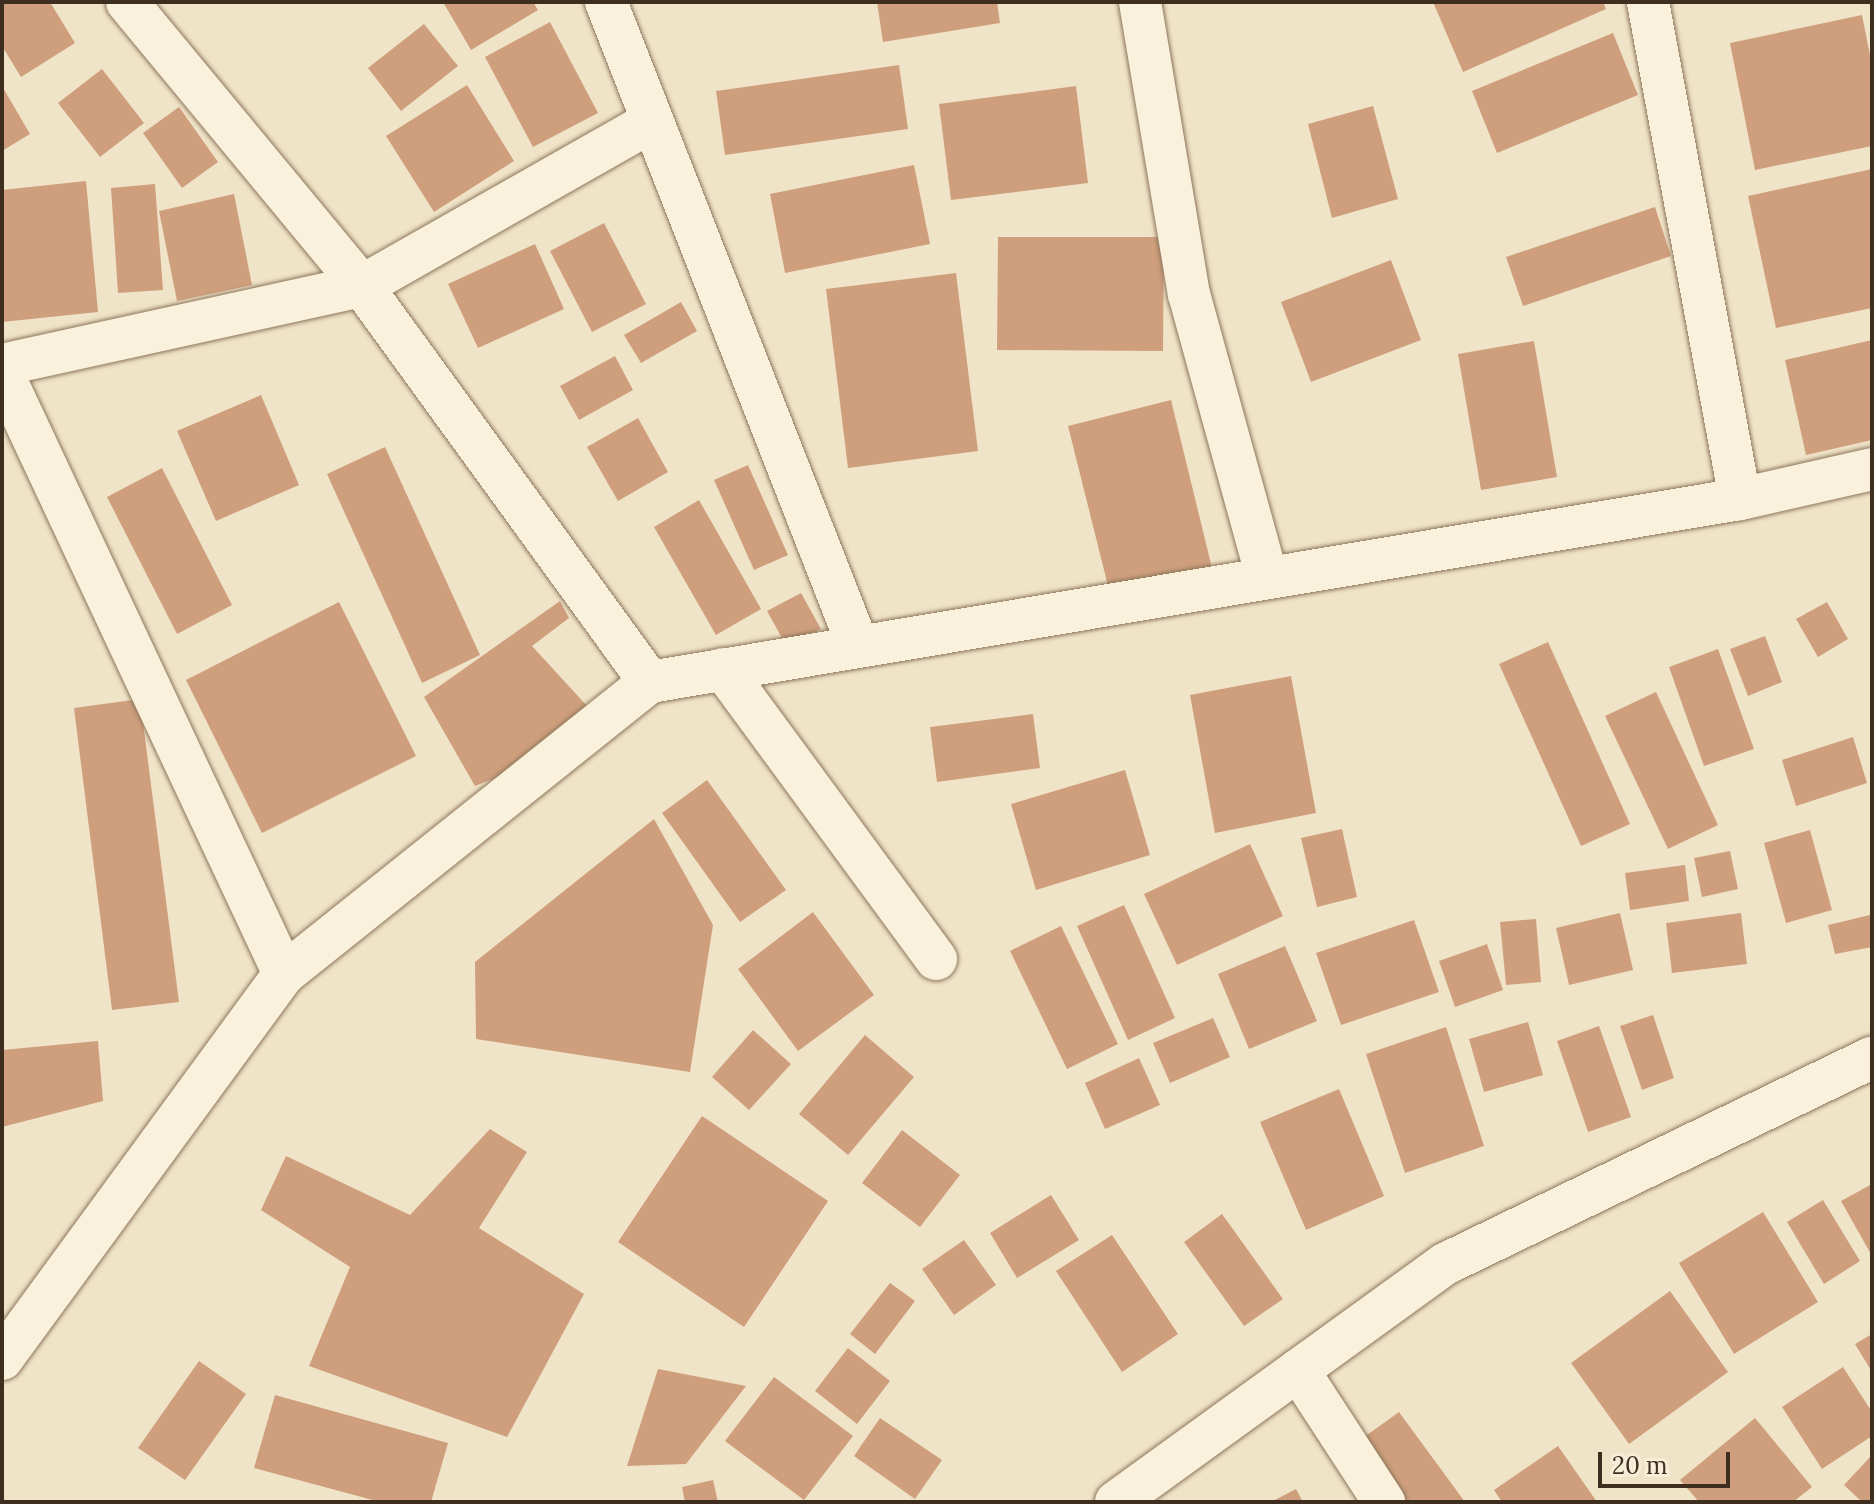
<!DOCTYPE html>
<html>
<head>
<meta charset="utf-8">
<style>
  body { margin:0 }
  #map { position:relative; width:1874px; height:1504px; overflow:hidden; background:#f0e4c8; font-family:Lora,serif }
  div>[style] { position:absolute }
  .building>* { inset:0; background:#cf9f7d }
  .roads { filter:drop-shadow(0 0 2px #8d765c) drop-shadow(0 0 2px #8d765c) }
  .minor>* { height:42px; margin:-21px; padding:0 21px; transform-origin:21px; border-radius:21px; background:#faf1dc }
  span { translate:-50% -50%; white-space:nowrap; text-align:center; line-height:1.15; -webkit-text-stroke:7px #f7eed8; paint-order:stroke }
  .frame { position:absolute; inset:0; border:4px solid #3d2e20; pointer-events:none }
  .scale { position:absolute; left:1598px; top:1452px; width:132px; height:36px; box-sizing:border-box; border:4px solid #3d2e20; border-top:0; padding-left:10px; font-size:24px; line-height:28px; white-space:nowrap; color:#3d2e20; -webkit-text-stroke:6px #f7eed8; paint-order:stroke }
</style>
</head>
<body>
<div id="map">
  <div class="building">
    <div style="clip-path:polygon(2px 2px,50px 2px,75px 43px,21px 77px,2px 46px)"></div>
    <div style="clip-path:polygon(443px 2px,533px 2px,538px 10px,471px 50px)"></div>
    <div style="clip-path:polygon(877px 2px,997px 2px,1000px 23px,883px 42px)"></div>
    <div style="clip-path:polygon(1433px 2px,1603px 2px,1606px 9px,1463px 72px)"></div>
    <div style="clip-path:polygon(1862px 15px,1872px 65px,1872px 146px,1755px 170px,1730px 43px)"></div>
    <div style="clip-path:polygon(550px 22px,598px 113px,533px 147px,485px 57px)"></div>
    <div style="clip-path:polygon(424px 24px,458px 66px,401px 111px,368px 68px)"></div>
    <div style="clip-path:polygon(1613px 33px,1638px 95px,1497px 153px,1472px 91px)"></div>
    <div style="clip-path:polygon(899px 65px,908px 129px,725px 155px,716px 91px)"></div>
    <div style="clip-path:polygon(102px 69px,144px 123px,100px 157px,58px 103px)"></div>
    <div style="clip-path:polygon(467px 85px,514px 161px,434px 212px,386px 136px)"></div>
    <div style="clip-path:polygon(2px 86px,30px 134px,2px 151px)"></div>
    <div style="clip-path:polygon(1076px 86px,1088px 183px,951px 200px,939px 104px)"></div>
    <div style="clip-path:polygon(1373px 106px,1398px 199px,1332px 218px,1308px 124px)"></div>
    <div style="clip-path:polygon(179px 107px,218px 162px,182px 188px,143px 133px)"></div>
    <div style="clip-path:polygon(914px 165px,930px 244px,785px 273px,770px 194px)"></div>
    <div style="clip-path:polygon(1872px 169px,1872px 308px,1776px 328px,1748px 196px)"></div>
    <div style="clip-path:polygon(86px 181px,98px 312px,2px 322px,2px 190px)"></div>
    <div style="clip-path:polygon(155px 184px,163px 290px,118px 293px,111px 188px)"></div>
    <div style="clip-path:polygon(234px 194px,252px 285px,177px 301px,159px 211px)"></div>
    <div style="clip-path:polygon(1655px 207px,1671px 256px,1523px 306px,1506px 257px)"></div>
    <div style="clip-path:polygon(604px 223px,646px 304px,592px 332px,550px 251px)"></div>
    <div style="clip-path:polygon(998px 237px,1164px 237px,1163px 351px,997px 350px)"></div>
    <div style="clip-path:polygon(535px 244px,564px 309px,478px 348px,448px 284px)"></div>
    <div style="clip-path:polygon(1391px 260px,1421px 340px,1311px 382px,1281px 302px)"></div>
    <div style="clip-path:polygon(956px 273px,978px 451px,848px 468px,826px 289px)"></div>
    <div style="clip-path:polygon(681px 302px,697px 331px,641px 363px,624px 335px)"></div>
    <div style="clip-path:polygon(1872px 340px,1872px 440px,1806px 455px,1785px 360px)"></div>
    <div style="clip-path:polygon(1534px 341px,1557px 477px,1481px 490px,1458px 354px)"></div>
    <div style="clip-path:polygon(615px 356px,633px 390px,579px 420px,560px 386px)"></div>
    <div style="clip-path:polygon(261px 395px,299px 485px,216px 521px,177px 431px)"></div>
    <div style="clip-path:polygon(1171px 400px,1212px 568px,1110px 594px,1068px 426px)"></div>
    <div style="clip-path:polygon(638px 418px,668px 472px,618px 501px,587px 447px)"></div>
    <div style="clip-path:polygon(385px 447px,480px 655px,422px 683px,327px 474px)"></div>
    <div style="clip-path:polygon(748px 465px,788px 555px,754px 570px,714px 480px)"></div>
    <div style="clip-path:polygon(162px 468px,232px 605px,177px 634px,107px 497px)"></div>
    <div style="clip-path:polygon(699px 500px,761px 609px,716px 635px,654px 527px)"></div>
    <div style="clip-path:polygon(801px 593px,821px 629px,787px 647px,767px 611px)"></div>
    <div style="clip-path:polygon(560px 601px,569px 618px,532px 646px,588px 707px,547px 757px,475px 786px,424px 697px)"></div>
    <div style="clip-path:polygon(339px 602px,416px 756px,262px 833px,186px 680px)"></div>
    <div style="clip-path:polygon(1827px 602px,1848px 639px,1818px 657px,1796px 619px)"></div>
    <div style="clip-path:polygon(1765px 636px,1782px 682px,1748px 696px,1730px 649px)"></div>
    <div style="clip-path:polygon(1548px 642px,1630px 824px,1581px 846px,1499px 664px)"></div>
    <div style="clip-path:polygon(1718px 649px,1754px 749px,1704px 766px,1669px 667px)"></div>
    <div style="clip-path:polygon(1291px 676px,1316px 813px,1215px 833px,1190px 695px)"></div>
    <div style="clip-path:polygon(1656px 692px,1718px 825px,1668px 849px,1605px 716px)"></div>
    <div style="clip-path:polygon(140px 699px,179px 1002px,112px 1010px,74px 708px)"></div>
    <div style="clip-path:polygon(1033px 714px,1040px 768px,937px 782px,930px 727px)"></div>
    <div style="clip-path:polygon(1853px 737px,1867px 783px,1796px 806px,1782px 760px)"></div>
    <div style="clip-path:polygon(1125px 770px,1150px 855px,1036px 890px,1011px 804px)"></div>
    <div style="clip-path:polygon(707px 780px,786px 890px,740px 922px,662px 813px)"></div>
    <div style="clip-path:polygon(654px 819px,713px 925px,690px 1072px,476px 1039px,475px 962px)"></div>
    <div style="clip-path:polygon(1342px 829px,1357px 897px,1317px 907px,1301px 838px)"></div>
    <div style="clip-path:polygon(1810px 830px,1832px 910px,1786px 923px,1764px 843px)"></div>
    <div style="clip-path:polygon(1250px 844px,1283px 916px,1177px 965px,1144px 894px)"></div>
    <div style="clip-path:polygon(1730px 851px,1738px 889px,1702px 897px,1694px 858px)"></div>
    <div style="clip-path:polygon(1685px 865px,1689px 901px,1630px 910px,1625px 873px)"></div>
    <div style="clip-path:polygon(1124px 905px,1175px 1018px,1128px 1040px,1077px 926px)"></div>
    <div style="clip-path:polygon(813px 912px,874px 995px,798px 1051px,738px 969px)"></div>
    <div style="clip-path:polygon(1620px 913px,1633px 970px,1569px 985px,1556px 928px)"></div>
    <div style="clip-path:polygon(1741px 913px,1747px 964px,1672px 973px,1666px 923px)"></div>
    <div style="clip-path:polygon(1870px 915px,1872px 947px,1835px 954px,1828px 925px)"></div>
    <div style="clip-path:polygon(1536px 919px,1541px 982px,1506px 985px,1500px 922px)"></div>
    <div style="clip-path:polygon(1414px 920px,1439px 992px,1341px 1025px,1316px 953px)"></div>
    <div style="clip-path:polygon(1061px 926px,1118px 1044px,1067px 1069px,1010px 951px)"></div>
    <div style="clip-path:polygon(1487px 944px,1503px 990px,1455px 1007px,1439px 961px)"></div>
    <div style="clip-path:polygon(1285px 946px,1317px 1021px,1249px 1049px,1218px 974px)"></div>
    <div style="clip-path:polygon(1653px 1015px,1674px 1078px,1642px 1090px,1620px 1026px)"></div>
    <div style="clip-path:polygon(1213px 1018px,1230px 1057px,1170px 1083px,1153px 1043px)"></div>
    <div style="clip-path:polygon(1528px 1022px,1543px 1075px,1484px 1092px,1469px 1039px)"></div>
    <div style="clip-path:polygon(1599px 1026px,1631px 1117px,1588px 1132px,1557px 1041px)"></div>
    <div style="clip-path:polygon(1446px 1027px,1484px 1146px,1405px 1173px,1366px 1054px)"></div>
    <div style="clip-path:polygon(753px 1030px,791px 1064px,749px 1110px,712px 1077px)"></div>
    <div style="clip-path:polygon(865px 1035px,914px 1077px,848px 1155px,799px 1114px)"></div>
    <div style="clip-path:polygon(98px 1041px,103px 1101px,2px 1127px,2px 1050px)"></div>
    <div style="clip-path:polygon(1139px 1058px,1160px 1105px,1105px 1129px,1085px 1083px)"></div>
    <div style="clip-path:polygon(1339px 1089px,1384px 1196px,1306px 1230px,1260px 1122px)"></div>
    <div style="clip-path:polygon(702px 1116px,828px 1201px,744px 1327px,618px 1242px)"></div>
    <div style="clip-path:polygon(490px 1129px,527px 1152px,479px 1228px,584px 1294px,507px 1437px,309px 1366px,350px 1267px,261px 1210px,286px 1156px,410px 1215px)"></div>
    <div style="clip-path:polygon(902px 1130px,960px 1175px,920px 1227px,862px 1183px)"></div>
    <div style="clip-path:polygon(1872px 1184px,1872px 1256px,1841px 1201px)"></div>
    <div style="clip-path:polygon(1051px 1195px,1079px 1240px,1017px 1278px,990px 1233px)"></div>
    <div style="clip-path:polygon(1823px 1200px,1860px 1261px,1824px 1284px,1787px 1222px)"></div>
    <div style="clip-path:polygon(1763px 1212px,1818px 1302px,1734px 1354px,1679px 1263px)"></div>
    <div style="clip-path:polygon(1222px 1214px,1283px 1299px,1244px 1326px,1184px 1242px)"></div>
    <div style="clip-path:polygon(1112px 1235px,1178px 1334px,1122px 1372px,1056px 1271px)"></div>
    <div style="clip-path:polygon(964px 1240px,996px 1285px,954px 1315px,922px 1269px)"></div>
    <div style="clip-path:polygon(890px 1283px,915px 1301px,875px 1354px,850px 1334px)"></div>
    <div style="clip-path:polygon(1670px 1291px,1728px 1372px,1629px 1444px,1571px 1363px)"></div>
    <div style="clip-path:polygon(1872px 1334px,1872px 1372px,1855px 1344px)"></div>
    <div style="clip-path:polygon(848px 1348px,890px 1381px,857px 1424px,815px 1391px)"></div>
    <div style="clip-path:polygon(199px 1361px,246px 1394px,185px 1480px,138px 1448px)"></div>
    <div style="clip-path:polygon(1843px 1367px,1872px 1412px,1872px 1436px,1822px 1469px,1782px 1407px)"></div>
    <div style="clip-path:polygon(658px 1369px,746px 1386px,686px 1464px,627px 1466px)"></div>
    <div style="clip-path:polygon(774px 1377px,853px 1436px,804px 1500px,725px 1441px)"></div>
    <div style="clip-path:polygon(275px 1395px,448px 1443px,431px 1502px,380px 1502px,254px 1468px)"></div>
    <div style="clip-path:polygon(1399px 1412px,1465px 1502px,1395px 1502px,1353px 1445px)"></div>
    <div style="clip-path:polygon(880px 1418px,942px 1460px,915px 1499px,854px 1456px)"></div>
    <div style="clip-path:polygon(1755px 1418px,1812px 1487px,1793px 1502px,1699px 1502px,1680px 1480px)"></div>
    <div style="clip-path:polygon(1558px 1446px,1597px 1502px,1502px 1502px,1494px 1490px)"></div>
    <div style="clip-path:polygon(1872px 1455px,1872px 1502px,1862px 1502px,1844px 1485px)"></div>
    <div style="clip-path:polygon(713px 1480px,718px 1502px,685px 1502px,682px 1487px)"></div>
    <div style="clip-path:polygon(1296px 1489px,1303px 1502px,1271px 1502px)"></div>
  </div>
  <div class="roads">
    <div class="minor">
      <div style="left:127px;top:2px;width:369px;rotate:50.4deg"></div>
      <div style="left:362px;top:286px;width:490px;rotate:54deg"></div>
      <div style="left:606px;top:2px;width:692px;rotate:68.63deg"></div>
      <div style="left:1140px;top:2px;width:296px;rotate:80.5deg"></div>
      <div style="left:1189px;top:294px;width:290px;rotate:74.6deg"></div>
      <div style="left:1648px;top:2px;width:505px;rotate:79.51deg"></div>
      <div style="left:2px;top:365px;width:369px;rotate:-12.4deg"></div>
      <div style="left:362px;top:286px;width:332px;rotate:-29.6deg"></div>
      <div style="left:2px;top:372px;width:665px;rotate:64.9deg"></div>
      <div style="left:723px;top:669px;width:360px;rotate:53.7deg"></div>
      <div style="left:2px;top:1359px;width:477px;rotate:-53.8deg"></div>
      <div style="left:284px;top:974px;width:468px;rotate:-38.6deg"></div>
      <div style="left:650px;top:682px;width:1105px;rotate:-9.53deg"></div>
      <div style="left:1740px;top:499px;width:135px;rotate:-12.8deg"></div>
      <div style="left:1298px;top:1370px;width:158px;rotate:56.9deg"></div>
      <div style="left:1116px;top:1502px;width:406px;rotate:-35.9deg"></div>
      <div style="left:1445px;top:1264px;width:474px;rotate:-25.8deg"></div>
    </div>
  </div>
  <div class="frame"></div>
  <div class="scale">20 m</div>
</div>
</body>
</html>
